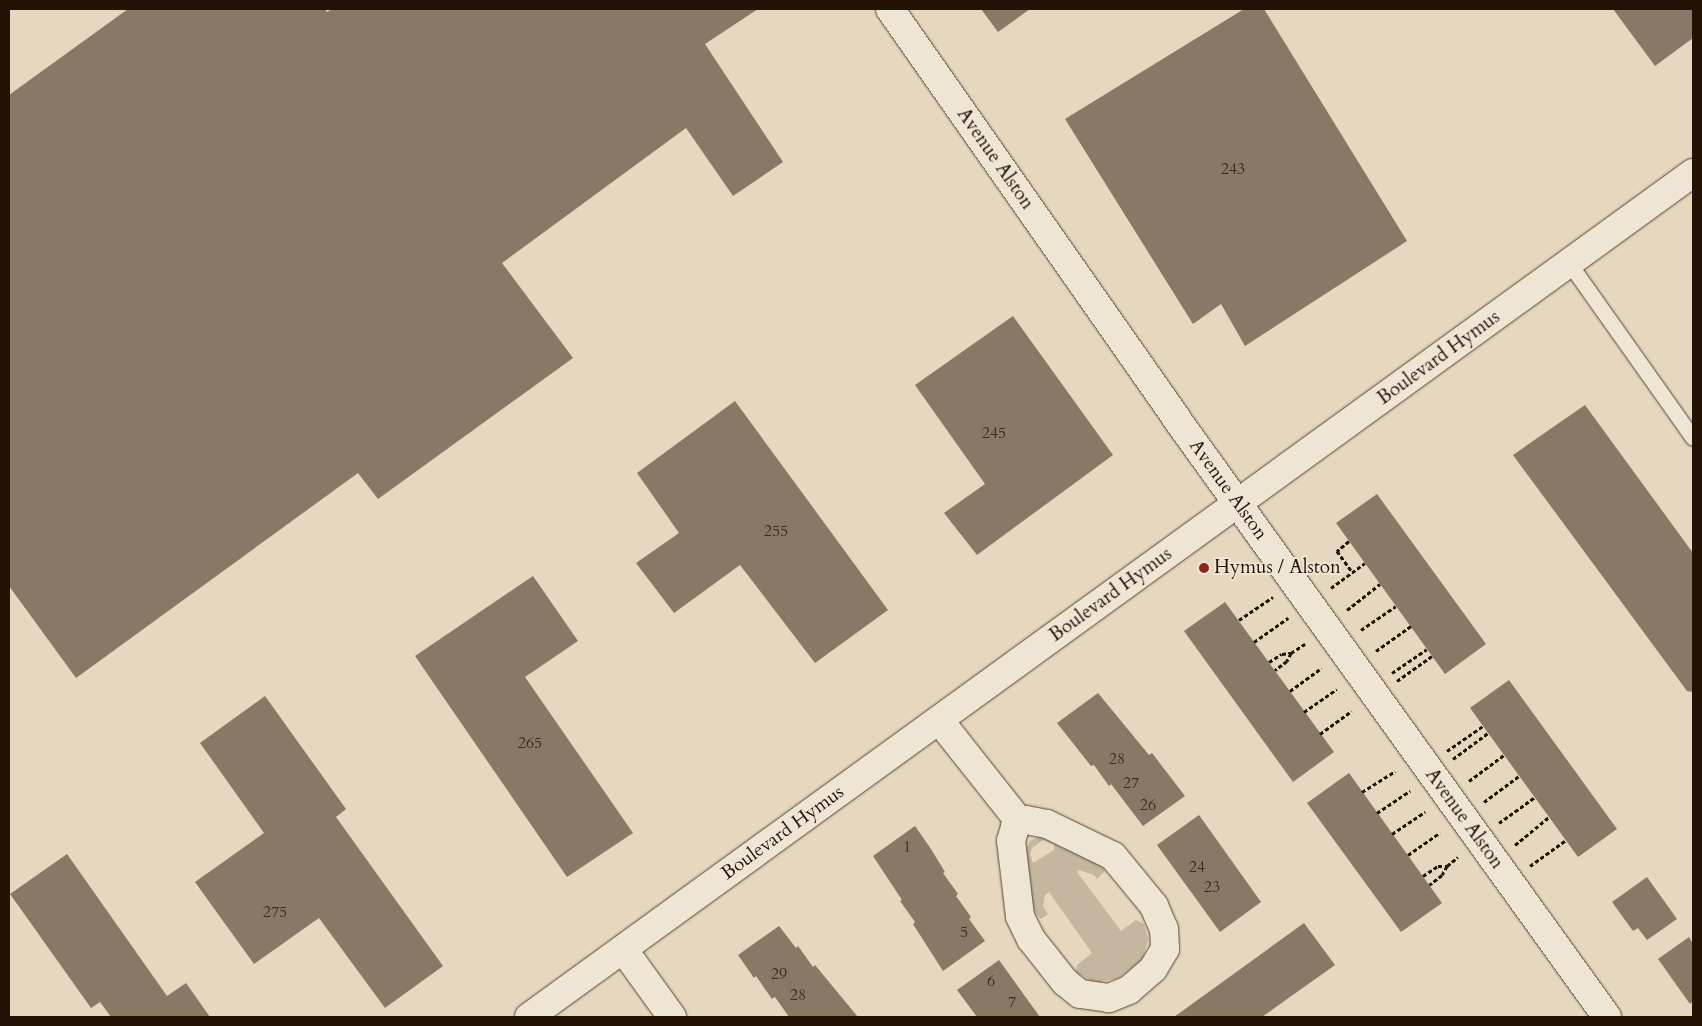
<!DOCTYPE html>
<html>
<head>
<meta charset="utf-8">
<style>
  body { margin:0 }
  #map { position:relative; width:1702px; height:1026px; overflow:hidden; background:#e6d7be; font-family:Cardo,serif }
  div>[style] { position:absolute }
  .green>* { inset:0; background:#c5b69f }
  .building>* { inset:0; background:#887966 }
  .path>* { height:3px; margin-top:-1.5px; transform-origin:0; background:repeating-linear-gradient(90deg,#221306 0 4px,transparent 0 6.5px) }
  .roads { filter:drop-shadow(0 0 1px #534434) drop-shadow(0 0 1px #534434) }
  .lane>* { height:15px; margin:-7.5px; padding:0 7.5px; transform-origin:7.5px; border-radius:7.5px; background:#efe5d5 }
  .street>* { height:28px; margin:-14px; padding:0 14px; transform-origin:14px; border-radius:14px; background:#efe5d5 }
  .secondary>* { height:28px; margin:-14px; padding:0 14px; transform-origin:14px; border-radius:14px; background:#efe5d5 }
  .dots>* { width:14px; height:14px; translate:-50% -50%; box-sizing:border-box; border:2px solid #efe5d5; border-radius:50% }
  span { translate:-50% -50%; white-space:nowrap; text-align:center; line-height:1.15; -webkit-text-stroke:4px #efe5d5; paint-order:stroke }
  .number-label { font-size:16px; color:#3c2c1e }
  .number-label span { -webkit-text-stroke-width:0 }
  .street-label { font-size:19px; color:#221306 }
  .poi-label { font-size:19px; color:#221306 }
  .left { translate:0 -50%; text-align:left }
  .frame { position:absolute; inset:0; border:10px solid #221306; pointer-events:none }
</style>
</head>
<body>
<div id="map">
  <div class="green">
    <div style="clip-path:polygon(evenodd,1043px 835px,1100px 865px,1105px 871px,1097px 879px,1094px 875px,1079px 870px,1077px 872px,1121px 931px,1136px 920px,1144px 924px,1148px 939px,1144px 955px,1140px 962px,1118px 978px,1101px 982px,1091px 981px,1076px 972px,1077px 965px,1092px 953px,1049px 892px,1045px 895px,1043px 906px,1048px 914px,1041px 919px,1036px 914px,1033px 907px,1024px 853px,1030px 841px,1043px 835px,1043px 840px,1054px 844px,1054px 850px,1033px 863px,1030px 854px,1032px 848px,1043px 840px)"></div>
  </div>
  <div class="building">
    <div style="clip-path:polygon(128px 9px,325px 9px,327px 12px,332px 9px,758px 9px,705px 44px,783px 162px,733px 196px,686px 128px,502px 263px,573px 358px,378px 499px,358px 473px,76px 678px,9px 586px,9px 95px)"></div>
    <div style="clip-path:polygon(981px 9px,1030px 9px,998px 32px)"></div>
    <div style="clip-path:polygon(1244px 9px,1264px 9px,1407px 241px,1245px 346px,1221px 304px,1193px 324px,1065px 119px)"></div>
    <div style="clip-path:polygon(1613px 9px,1693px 9px,1693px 38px,1655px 66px)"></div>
    <div style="clip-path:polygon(1013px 316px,1113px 455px,977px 555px,944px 513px,985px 484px,915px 385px)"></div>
    <div style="clip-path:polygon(735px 401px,888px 610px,815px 663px,740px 565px,674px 613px,636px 563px,679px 533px,637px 473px)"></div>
    <div style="clip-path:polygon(1585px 405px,1693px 553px,1693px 692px,1687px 691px,1513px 455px)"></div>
    <div style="clip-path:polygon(1377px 494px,1486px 644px,1445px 674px,1336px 523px)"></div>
    <div style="clip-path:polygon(533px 576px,578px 641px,525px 677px,633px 833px,567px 877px,415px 656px)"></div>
    <div style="clip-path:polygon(1225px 602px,1334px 752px,1293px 782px,1184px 631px)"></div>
    <div style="clip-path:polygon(1509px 680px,1617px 829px,1578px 857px,1470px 708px)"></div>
    <div style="clip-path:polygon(1098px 693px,1149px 755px,1152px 753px,1185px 796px,1143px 826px,1111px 784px,1109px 786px,1094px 765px,1091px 766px,1057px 723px)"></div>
    <div style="clip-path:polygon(265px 696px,346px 809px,336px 817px,443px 966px,385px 1008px,319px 918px,254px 964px,195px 882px,264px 833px,200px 743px)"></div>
    <div style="clip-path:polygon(1349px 773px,1442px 903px,1401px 932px,1307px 803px)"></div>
    <div style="clip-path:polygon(1199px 815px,1261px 902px,1220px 932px,1157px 845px)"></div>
    <div style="clip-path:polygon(915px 826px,931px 849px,945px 872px,943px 873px,958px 894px,956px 896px,971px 917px,969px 919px,985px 941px,943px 971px,913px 924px,915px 922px,900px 901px,902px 900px,873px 856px)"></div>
    <div style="clip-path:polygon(67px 854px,167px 996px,186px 983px,210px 1017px,111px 1017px,100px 1002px,91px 1008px,10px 894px)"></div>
    <div style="clip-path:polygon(1647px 877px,1677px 919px,1647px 940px,1638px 928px,1633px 931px,1612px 902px)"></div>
    <div style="clip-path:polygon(1304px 923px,1335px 965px,1262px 1017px,1174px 1017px)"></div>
    <div style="clip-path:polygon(779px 926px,796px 948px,798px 946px,813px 967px,815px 965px,858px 1017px,789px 1017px,775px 997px,772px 999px,756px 976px,754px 978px,738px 955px)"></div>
    <div style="clip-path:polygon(1689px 937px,1693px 944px,1693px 1001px,1690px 1004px,1658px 959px)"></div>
    <div style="clip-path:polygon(999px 960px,1027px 999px,1040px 1017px,977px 1017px,957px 990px)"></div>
  </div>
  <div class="path">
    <div style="left:1349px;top:541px;width:16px;rotate:140deg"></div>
    <div style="left:1337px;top:551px;width:26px;rotate:54deg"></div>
    <div style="left:1331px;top:588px;width:42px;rotate:-36.3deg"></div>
    <div style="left:1347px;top:610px;width:42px;rotate:-38.2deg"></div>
    <div style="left:1239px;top:620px;width:41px;rotate:-34.1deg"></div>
    <div style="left:1361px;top:630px;width:42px;rotate:-34.4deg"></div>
    <div style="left:1254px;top:642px;width:42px;rotate:-35.2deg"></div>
    <div style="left:1376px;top:651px;width:43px;rotate:-35.5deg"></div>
    <div style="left:1291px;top:653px;width:17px;rotate:-33deg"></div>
    <div style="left:1269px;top:662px;width:15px;rotate:-32deg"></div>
    <div style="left:1282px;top:654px;width:9px;rotate:-6deg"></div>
    <div style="left:1291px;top:653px;width:9px;rotate:117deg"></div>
    <div style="left:1287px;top:661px;width:15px;rotate:143deg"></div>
    <div style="left:1392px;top:673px;width:42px;rotate:-34.4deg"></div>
    <div style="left:1397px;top:681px;width:43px;rotate:-35.5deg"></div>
    <div style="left:1290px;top:691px;width:39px;rotate:-36deg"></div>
    <div style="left:1304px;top:712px;width:40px;rotate:-34.9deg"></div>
    <div style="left:1320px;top:734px;width:39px;rotate:-36deg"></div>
    <div style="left:1447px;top:751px;width:44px;rotate:-34.8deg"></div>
    <div style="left:1453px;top:759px;width:44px;rotate:-36.6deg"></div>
    <div style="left:1469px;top:781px;width:44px;rotate:-36.6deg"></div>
    <div style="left:1362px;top:792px;width:39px;rotate:-32deg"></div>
    <div style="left:1484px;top:802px;width:44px;rotate:-36.6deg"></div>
    <div style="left:1377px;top:813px;width:40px;rotate:-34deg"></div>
    <div style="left:1499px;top:823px;width:44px;rotate:-35.8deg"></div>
    <div style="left:1392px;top:834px;width:40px;rotate:-34deg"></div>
    <div style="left:1515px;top:845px;width:44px;rotate:-39.5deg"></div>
    <div style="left:1408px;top:855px;width:39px;rotate:-35deg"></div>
    <div style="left:1447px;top:866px;width:14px;rotate:-39deg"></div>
    <div style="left:1530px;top:866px;width:44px;rotate:-35.8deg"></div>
    <div style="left:1423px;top:876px;width:18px;rotate:-34deg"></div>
    <div style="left:1438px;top:866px;width:9px"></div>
    <div style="left:1447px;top:866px;width:10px;rotate:119deg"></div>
    <div style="left:1442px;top:875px;width:16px;rotate:142deg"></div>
  </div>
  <div class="roads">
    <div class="lane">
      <div style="left:1569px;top:263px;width:214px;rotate:54.7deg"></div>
    </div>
    <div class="street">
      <div style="left:890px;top:9px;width:499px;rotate:55deg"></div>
      <div style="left:1176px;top:418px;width:738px;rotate:54.26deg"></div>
      <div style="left:939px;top:720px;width:129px;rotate:51.6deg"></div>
      <div style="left:1026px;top:820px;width:21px;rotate:11deg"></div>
      <div style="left:1047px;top:824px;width:73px;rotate:25.9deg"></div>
      <div style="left:1113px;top:856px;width:65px;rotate:50.6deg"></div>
      <div style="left:1154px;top:906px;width:25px;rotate:67deg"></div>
      <div style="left:1164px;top:929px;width:20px;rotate:87deg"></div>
      <div style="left:1165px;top:949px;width:23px;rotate:121deg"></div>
      <div style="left:1153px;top:969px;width:32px;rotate:139deg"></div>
      <div style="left:1129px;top:990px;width:22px;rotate:158deg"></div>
      <div style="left:1109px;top:998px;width:29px;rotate:-172deg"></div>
      <div style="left:1080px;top:994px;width:19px;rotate:-141deg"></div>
      <div style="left:1065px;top:982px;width:55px;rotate:-128.3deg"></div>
      <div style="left:1031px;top:939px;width:25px;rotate:-116deg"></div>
      <div style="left:1020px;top:916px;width:76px;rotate:-96.8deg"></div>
      <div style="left:1011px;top:841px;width:15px;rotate:-74deg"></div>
      <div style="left:1015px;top:827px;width:7px;rotate:-56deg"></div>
      <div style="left:1019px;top:821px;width:7px;rotate:-8deg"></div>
      <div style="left:623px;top:949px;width:84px;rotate:54.2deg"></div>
    </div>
    <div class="secondary">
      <div style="left:529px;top:1017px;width:1438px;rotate:-35.95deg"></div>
    </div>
  </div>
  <div class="dots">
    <div style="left:1204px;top:568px;background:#8f2418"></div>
  </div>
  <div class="number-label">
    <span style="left:1233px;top:169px">243</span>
    <span style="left:994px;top:433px">245</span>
    <span style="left:776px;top:531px">255</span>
    <span style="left:530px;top:743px">265</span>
    <span style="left:1117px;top:759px">28</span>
    <span style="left:1131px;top:783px">27</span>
    <span style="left:1148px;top:805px">26</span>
    <span style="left:907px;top:847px">1</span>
    <span style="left:1197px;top:867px">24</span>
    <span style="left:1212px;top:887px">23</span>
    <span style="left:275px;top:912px">275</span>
    <span style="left:964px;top:932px">5</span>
    <span style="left:779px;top:974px">29</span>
    <span style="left:991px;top:981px">6</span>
    <span style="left:798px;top:995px">28</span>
    <span style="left:1012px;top:1002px">7</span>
  </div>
  <div class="street-label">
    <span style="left:995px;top:159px;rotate:55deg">Avenue Alston</span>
    <span style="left:1439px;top:358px;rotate:-36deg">Boulevard Hymus</span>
    <span style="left:1228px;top:490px;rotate:54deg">Avenue Alston</span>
    <span style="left:1111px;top:595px;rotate:-36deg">Boulevard Hymus</span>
    <span style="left:1464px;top:819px;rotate:54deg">Avenue Alston</span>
    <span style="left:783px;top:833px;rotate:-36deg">Boulevard Hymus</span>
  </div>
  <div class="poi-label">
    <span class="left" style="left:1214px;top:568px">Hymus / Alston</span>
  </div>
  <div class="frame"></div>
</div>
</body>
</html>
